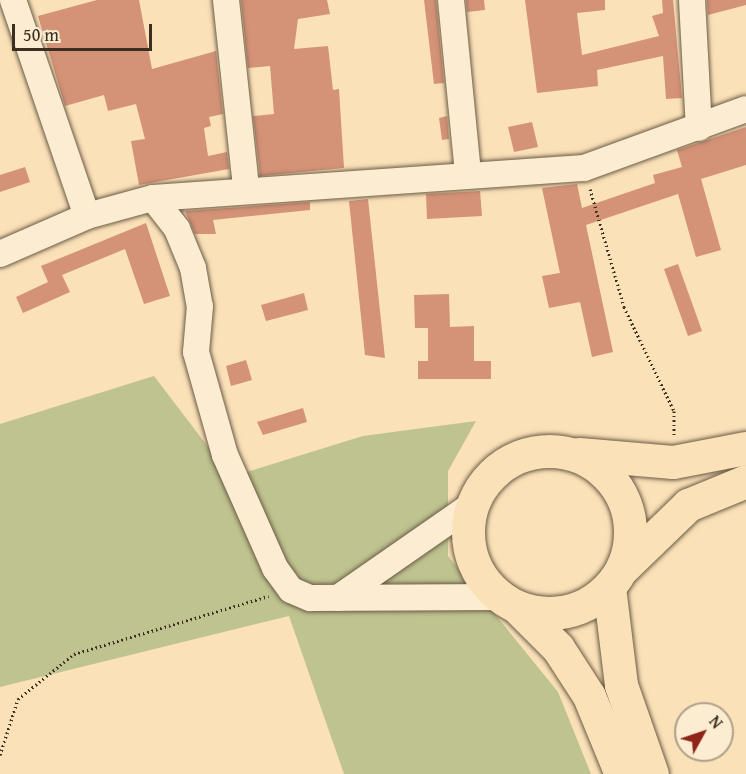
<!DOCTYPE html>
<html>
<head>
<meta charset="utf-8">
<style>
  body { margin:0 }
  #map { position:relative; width:746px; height:774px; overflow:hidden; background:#fae1b8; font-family:"Gentium Book Plus",serif }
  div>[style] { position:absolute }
  .green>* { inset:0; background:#bec38f }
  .building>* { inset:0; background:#d49277 }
  .path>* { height:3px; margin-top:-1.5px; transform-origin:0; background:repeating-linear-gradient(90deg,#3c2f20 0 1.5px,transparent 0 4.5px) }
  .roads { filter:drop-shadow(0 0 2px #6c5c46) drop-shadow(0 0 2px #6c5c46) }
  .minor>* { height:26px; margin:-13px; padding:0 13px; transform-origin:13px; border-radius:13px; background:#fcecd1 }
  .highway>* { height:33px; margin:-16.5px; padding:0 16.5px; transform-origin:16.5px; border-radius:16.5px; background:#fae1b8 }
  .highway>.ring { margin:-16.5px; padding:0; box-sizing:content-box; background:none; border:33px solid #fae1b8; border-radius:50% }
  span { translate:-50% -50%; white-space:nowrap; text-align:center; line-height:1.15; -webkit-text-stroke:4.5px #fcecd1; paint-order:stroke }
  .north { position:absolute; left:674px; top:702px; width:60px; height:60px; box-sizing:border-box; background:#fcecd1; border:2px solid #afa08a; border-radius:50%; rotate:50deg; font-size:16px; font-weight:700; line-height:24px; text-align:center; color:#3c2f20 }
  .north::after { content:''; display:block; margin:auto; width:21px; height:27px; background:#8f2418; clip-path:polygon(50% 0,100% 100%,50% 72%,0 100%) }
  .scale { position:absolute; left:12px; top:24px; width:140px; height:27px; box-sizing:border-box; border:3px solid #3c2f20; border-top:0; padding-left:8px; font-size:18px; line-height:21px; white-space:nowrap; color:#3c2f20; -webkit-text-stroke:4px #fcecd1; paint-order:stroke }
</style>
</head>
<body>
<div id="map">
  <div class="green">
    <div style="clip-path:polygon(154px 376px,231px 477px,363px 436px,476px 421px,448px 471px,448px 556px,558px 692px,591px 774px,344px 774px,289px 616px,0 687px,0 424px)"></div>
  </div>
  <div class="building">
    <div style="clip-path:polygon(97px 0,139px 0,152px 69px,216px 51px,223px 114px,209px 117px,211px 126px,204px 128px,208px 156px,227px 152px,229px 169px,139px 185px,131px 141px,145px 139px,136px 104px,108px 111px,104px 95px,65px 106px,38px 16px)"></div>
    <div style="clip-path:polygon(241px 0,327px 0,330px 14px,298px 19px,294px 49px,328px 46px,333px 90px,339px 89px,344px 168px,260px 176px,253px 116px,274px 114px,270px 66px,248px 68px)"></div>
    <div style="clip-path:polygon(424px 0,436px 0,444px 83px,434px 84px)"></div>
    <div style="clip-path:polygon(466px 0,484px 0,485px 10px,467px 12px)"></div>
    <div style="clip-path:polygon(525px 0,605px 0,605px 10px,577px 13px,582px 55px,659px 36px,652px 16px,663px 13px,662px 0,673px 0,682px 98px,666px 99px,663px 56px,597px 70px,598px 86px,537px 93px)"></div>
    <div style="clip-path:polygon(707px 0,746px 0,746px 5px,708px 15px)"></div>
    <div style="clip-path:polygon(447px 116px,449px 139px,442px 140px,439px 118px)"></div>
    <div style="clip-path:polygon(532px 122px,538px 147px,514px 152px,508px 127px)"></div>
    <div style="clip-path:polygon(746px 127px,746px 165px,701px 179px,721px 250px,696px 257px,678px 194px,586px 225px,613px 352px,592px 357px,580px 302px,549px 308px,542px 276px,560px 273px,542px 188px,577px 184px,582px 208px,655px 183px,653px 175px,682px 167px,677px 150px)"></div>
    <div style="clip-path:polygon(25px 167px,30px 182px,0 192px,0 175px)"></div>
    <div style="clip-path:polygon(480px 191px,482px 216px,427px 219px,426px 194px)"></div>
    <div style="clip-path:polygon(368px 199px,385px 358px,365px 355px,349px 201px)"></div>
    <div style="clip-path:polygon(310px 202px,310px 210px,213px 220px,216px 234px,195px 234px,185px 211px)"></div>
    <div style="clip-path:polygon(146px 223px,170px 296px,144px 304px,125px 249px,62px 275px,70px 292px,23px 313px,16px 297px,48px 282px,41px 266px)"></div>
    <div style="clip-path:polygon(678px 264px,702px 331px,688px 336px,664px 269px)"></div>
    <div style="clip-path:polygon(304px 293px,308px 310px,266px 321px,261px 305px)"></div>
    <div style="clip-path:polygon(449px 294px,450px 327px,474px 326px,474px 361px,491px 361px,491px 379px,418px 379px,418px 361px,428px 361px,428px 328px,415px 328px,414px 295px)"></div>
    <div style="clip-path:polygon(246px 360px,252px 380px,231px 386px,226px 366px)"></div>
    <div style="clip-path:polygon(303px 408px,307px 422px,263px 435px,257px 422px)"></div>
  </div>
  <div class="path">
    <div style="left:590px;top:189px;width:123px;rotate:73.9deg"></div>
    <div style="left:624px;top:307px;width:115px;rotate:64.3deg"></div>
    <div style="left:674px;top:411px;width:25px;rotate:90deg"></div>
    <div style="left:0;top:755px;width:59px;rotate:-72.2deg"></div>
    <div style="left:18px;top:699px;width:72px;rotate:-38.8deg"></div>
    <div style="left:74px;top:654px;width:203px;rotate:-16.6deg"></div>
  </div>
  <div class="roads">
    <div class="minor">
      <div style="left:13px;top:0;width:228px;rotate:71.1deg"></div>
      <div style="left:226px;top:0;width:189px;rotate:83.9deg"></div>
      <div style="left:451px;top:0;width:175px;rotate:84.4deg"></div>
      <div style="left:692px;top:0;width:128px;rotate:86.9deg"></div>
      <div style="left:153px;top:198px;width:39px;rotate:52deg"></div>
      <div style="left:177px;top:229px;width:42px;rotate:67.7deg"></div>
      <div style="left:193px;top:268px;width:39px;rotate:80deg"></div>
      <div style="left:200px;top:306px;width:46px;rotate:95deg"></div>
      <div style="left:196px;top:352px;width:107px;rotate:74.3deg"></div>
      <div style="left:225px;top:455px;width:124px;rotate:66.1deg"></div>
      <div style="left:275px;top:568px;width:27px;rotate:54deg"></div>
      <div style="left:291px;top:590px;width:21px;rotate:23deg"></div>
      <div style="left:310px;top:598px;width:190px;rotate:-0.3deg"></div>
      <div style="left:0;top:254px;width:95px;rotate:-23.6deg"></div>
      <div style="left:87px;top:216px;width:68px;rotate:-15.3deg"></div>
      <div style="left:153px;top:198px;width:432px;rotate:-4deg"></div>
      <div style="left:584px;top:168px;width:172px;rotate:-20deg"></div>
      <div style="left:338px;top:598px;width:163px;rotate:-34.8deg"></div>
    </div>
    <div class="highway">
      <div class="ring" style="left:468px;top:451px;width:129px;height:129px"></div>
      <div style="left:579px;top:454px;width:94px;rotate:4.9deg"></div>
      <div style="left:673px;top:462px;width:74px;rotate:-10.9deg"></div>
      <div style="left:623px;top:568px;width:91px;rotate:-44.1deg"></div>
      <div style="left:688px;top:505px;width:63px;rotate:-22.5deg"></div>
      <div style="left:609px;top:587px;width:99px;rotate:83deg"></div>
      <div style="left:621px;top:685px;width:94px;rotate:70.8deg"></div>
      <div style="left:517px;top:607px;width:58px;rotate:45deg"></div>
      <div style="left:558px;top:648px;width:57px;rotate:57.1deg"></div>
      <div style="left:589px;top:696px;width:84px;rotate:67.7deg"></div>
    </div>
  </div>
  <div class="north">N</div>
  <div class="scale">50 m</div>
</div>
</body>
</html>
